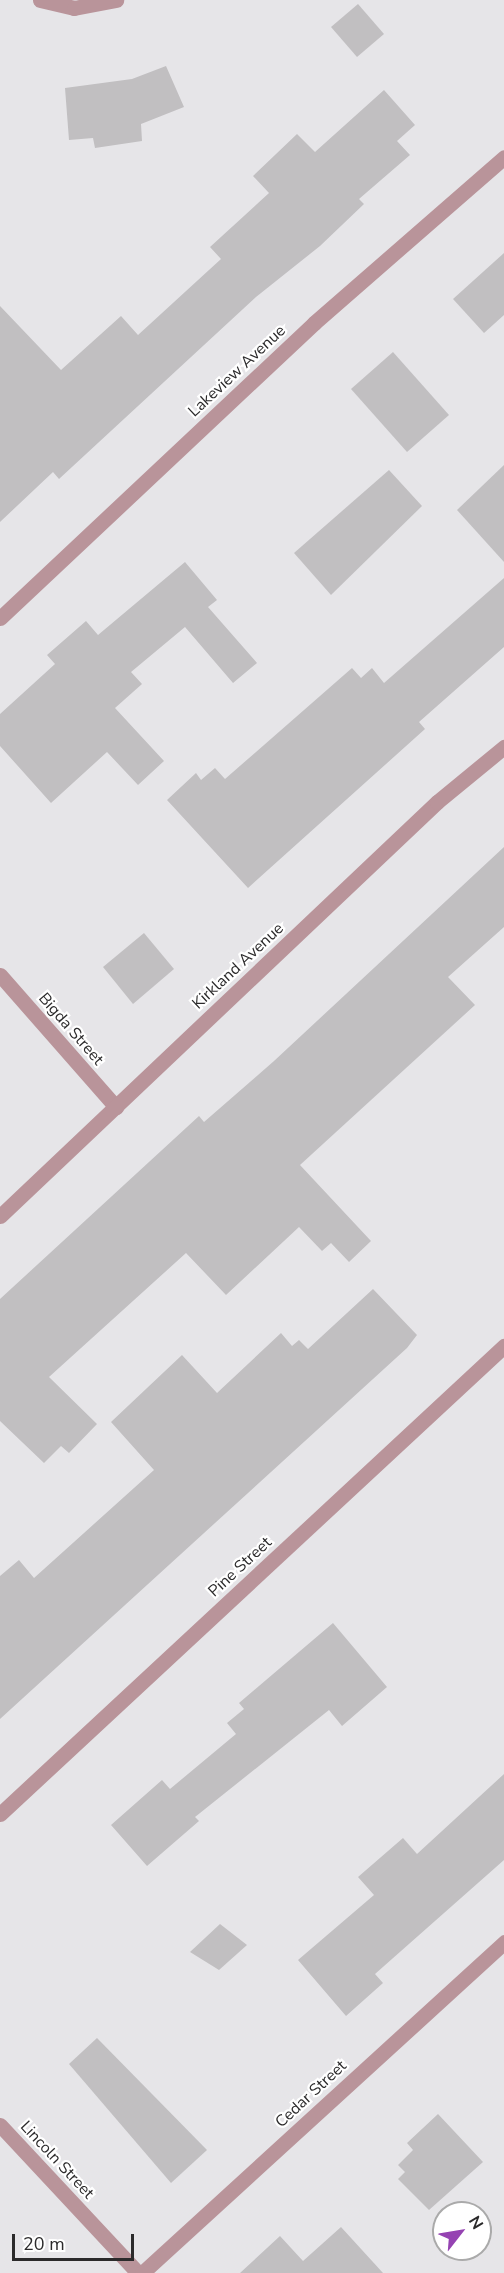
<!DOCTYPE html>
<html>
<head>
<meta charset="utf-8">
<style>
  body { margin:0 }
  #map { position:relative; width:504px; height:2273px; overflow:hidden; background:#e6e5e8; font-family:"Nunito Sans",sans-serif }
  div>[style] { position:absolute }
  .building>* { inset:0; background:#c1bfc1 }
  .minor>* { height:15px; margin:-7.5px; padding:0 7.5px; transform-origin:7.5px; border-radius:7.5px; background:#b9949a }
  span { translate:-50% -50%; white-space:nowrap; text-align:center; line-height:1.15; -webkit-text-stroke:4.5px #fff; paint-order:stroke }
  .street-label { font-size:16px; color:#2b2a2b }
  .north { position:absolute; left:432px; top:2201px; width:60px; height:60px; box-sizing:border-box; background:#fff; border:2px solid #aaa; border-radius:50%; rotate:59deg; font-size:16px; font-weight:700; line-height:24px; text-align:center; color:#2b2a2b }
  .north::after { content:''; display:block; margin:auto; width:21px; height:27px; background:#9543b2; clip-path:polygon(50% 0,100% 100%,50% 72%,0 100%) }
  .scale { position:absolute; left:12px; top:2234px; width:122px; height:27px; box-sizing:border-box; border:3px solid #2b2a2b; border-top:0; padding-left:8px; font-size:18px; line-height:21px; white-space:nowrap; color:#2b2a2b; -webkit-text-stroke:4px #fff; paint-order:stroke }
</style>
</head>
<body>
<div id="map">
  <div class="building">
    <div style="clip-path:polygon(358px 4px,384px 34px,357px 57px,331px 27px)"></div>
    <div style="clip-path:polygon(166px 66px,184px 107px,141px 124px,142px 141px,95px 148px,93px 138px,69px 140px,65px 88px,132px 79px)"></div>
    <div style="clip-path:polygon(384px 90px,415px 125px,397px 141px,410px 155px,359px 199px,364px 204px,320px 246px,256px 297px,59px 479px,53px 472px,0 522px,0 306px,61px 370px,121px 316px,138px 335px,221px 259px,210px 247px,269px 193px,253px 176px,297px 134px,315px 152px)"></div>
    <div style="clip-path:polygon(504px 253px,504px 315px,484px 333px,453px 299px)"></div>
    <div style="clip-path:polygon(393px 352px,449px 415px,407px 452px,351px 389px)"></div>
    <div style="clip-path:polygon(504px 465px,504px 562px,457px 510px)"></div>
    <div style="clip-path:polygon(389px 470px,422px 506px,331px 595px,294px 553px)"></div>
    <div style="clip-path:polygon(185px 562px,217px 600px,208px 607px,257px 663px,233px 683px,185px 627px,131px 672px,142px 684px,115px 708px,164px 761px,138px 785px,107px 752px,51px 803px,0 746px,0 714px,55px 664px,47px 655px,86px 621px,98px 635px)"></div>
    <div style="clip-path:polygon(504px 578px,504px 647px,419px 722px,425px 729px,248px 888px,167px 800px,196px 773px,201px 780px,215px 768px,225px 779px,352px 668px,361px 678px,372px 668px,384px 683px)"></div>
    <div style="clip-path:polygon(504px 847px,504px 927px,448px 977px,475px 1005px,300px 1165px,371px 1241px,349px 1262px,331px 1243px,322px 1251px,299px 1227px,226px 1295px,186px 1253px,49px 1377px,97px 1424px,69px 1453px,61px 1446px,44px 1463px,0 1421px,0 1299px,199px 1116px,204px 1122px,274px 1061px)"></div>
    <div style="clip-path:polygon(144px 933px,174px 969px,133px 1004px,103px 967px)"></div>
    <div style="clip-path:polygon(373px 1289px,417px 1335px,407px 1348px,0 1719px,0 1576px,19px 1560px,34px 1578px,154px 1470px,111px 1422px,182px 1355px,217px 1393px,281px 1333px,292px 1346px,299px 1340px,308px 1349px)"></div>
    <div style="clip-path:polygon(333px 1623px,387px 1687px,342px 1726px,329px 1710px,195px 1817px,199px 1821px,147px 1866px,111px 1825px,162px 1780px,170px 1789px,236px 1734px,227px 1723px,244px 1709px,239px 1703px)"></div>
    <div style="clip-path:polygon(504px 1774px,504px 1860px,375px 1974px,383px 1983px,346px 2016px,298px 1960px,374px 1895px,358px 1877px,403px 1838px,417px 1854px)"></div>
    <div style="clip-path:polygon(220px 1924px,247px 1945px,219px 1970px,190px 1952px)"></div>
    <div style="clip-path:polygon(97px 2038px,207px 2150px,171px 2183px,69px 2064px)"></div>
    <div style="clip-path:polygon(438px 2114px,483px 2162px,429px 2210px,398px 2179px,405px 2172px,398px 2165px,413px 2150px,407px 2143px)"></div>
    <div style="clip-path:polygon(341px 2227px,383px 2273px,240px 2273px,280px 2236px,303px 2261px)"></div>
  </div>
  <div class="minor">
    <div style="left:40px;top:0;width:35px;rotate:13deg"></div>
    <div style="left:74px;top:8px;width:43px;rotate:-10.8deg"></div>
    <div style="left:0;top:618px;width:431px;rotate:-43.2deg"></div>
    <div style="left:314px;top:323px;width:252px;rotate:-41.1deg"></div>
    <div style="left:0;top:975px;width:176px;rotate:48.7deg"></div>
    <div style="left:0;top:1216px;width:602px;rotate:-43.45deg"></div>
    <div style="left:437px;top:802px;width:87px;rotate:-39.4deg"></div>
    <div style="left:0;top:1814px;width:688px;rotate:-42.88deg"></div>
    <div style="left:0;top:2125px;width:202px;rotate:47deg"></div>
    <div style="left:142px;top:2273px;width:491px;rotate:-42.4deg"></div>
  </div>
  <div class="street-label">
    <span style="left:237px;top:371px;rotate:-43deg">Lakeview Avenue</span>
    <span style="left:238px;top:966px;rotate:-43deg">Kirkland Avenue</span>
    <span style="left:71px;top:1029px;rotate:49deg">Bigda Street</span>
    <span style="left:240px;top:1567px;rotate:-43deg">Pine Street</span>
    <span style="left:311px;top:2094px;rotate:-43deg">Cedar Street</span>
    <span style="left:57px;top:2160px;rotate:47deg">Lincoln Street</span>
  </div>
  <div class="north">N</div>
  <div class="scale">20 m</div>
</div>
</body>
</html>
